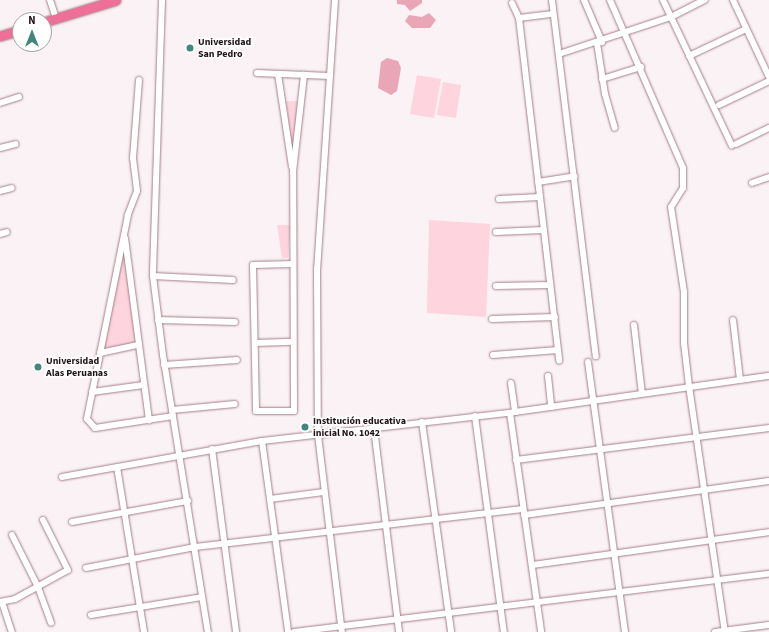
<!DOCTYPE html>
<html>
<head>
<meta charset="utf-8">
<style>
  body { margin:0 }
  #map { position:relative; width:769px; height:632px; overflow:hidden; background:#faf2f4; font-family:"Source Sans 3",sans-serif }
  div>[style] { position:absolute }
  .green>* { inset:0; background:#fed4de }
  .water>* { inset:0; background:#e8a6b7 }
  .roads { filter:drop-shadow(0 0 1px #a47f88) drop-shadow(0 0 1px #a47f88) }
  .minor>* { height:6px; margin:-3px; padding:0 3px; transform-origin:3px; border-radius:3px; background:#fff }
  .highway>* { height:9px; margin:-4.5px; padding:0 4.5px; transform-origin:4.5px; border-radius:4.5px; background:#ee6f97 }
  .dots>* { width:11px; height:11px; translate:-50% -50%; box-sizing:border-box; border:2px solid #fff; border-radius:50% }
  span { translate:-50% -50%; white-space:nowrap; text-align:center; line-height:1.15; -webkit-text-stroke:3.5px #fff; paint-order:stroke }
  .poi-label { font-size:10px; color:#201216; font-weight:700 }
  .left { translate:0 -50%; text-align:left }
  .north { position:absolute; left:12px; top:12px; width:40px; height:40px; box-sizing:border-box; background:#fff; border:1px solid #a6a0a2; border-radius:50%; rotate:0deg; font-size:11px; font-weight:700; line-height:16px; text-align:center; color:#201216 }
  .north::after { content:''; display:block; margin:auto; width:14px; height:18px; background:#42867c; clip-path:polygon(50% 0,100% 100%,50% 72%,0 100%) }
</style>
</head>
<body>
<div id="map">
  <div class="green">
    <div style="clip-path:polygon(417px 75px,441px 79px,434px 118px,410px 114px)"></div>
    <div style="clip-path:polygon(443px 82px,461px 85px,456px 118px,437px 115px)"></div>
    <div style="clip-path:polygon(286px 101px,298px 101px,293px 156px)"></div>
    <div style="clip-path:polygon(429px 220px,490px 224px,486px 317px,427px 313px)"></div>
    <div style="clip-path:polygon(277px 225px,290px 225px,288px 258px,282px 258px)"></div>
    <div style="clip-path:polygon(124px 252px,136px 344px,103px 350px)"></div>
  </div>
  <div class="water">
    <div style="clip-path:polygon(397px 0,422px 0,422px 3px,410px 11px,405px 5px,397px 4px)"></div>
    <div style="clip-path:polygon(429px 13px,436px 20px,430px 28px,412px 28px,405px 21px,409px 15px,422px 17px)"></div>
    <div style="clip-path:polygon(387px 58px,398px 61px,401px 68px,397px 91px,391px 95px,378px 88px,381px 62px)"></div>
  </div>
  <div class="roads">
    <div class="minor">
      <div style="left:50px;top:0;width:20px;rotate:72deg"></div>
      <div style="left:162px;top:0;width:276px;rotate:91.9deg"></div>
      <div style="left:153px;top:276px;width:80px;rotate:82.8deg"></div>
      <div style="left:163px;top:355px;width:281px;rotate:80.8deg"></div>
      <div style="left:335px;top:0;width:269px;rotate:93.8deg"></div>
      <div style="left:317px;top:268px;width:167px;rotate:89.7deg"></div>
      <div style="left:318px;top:435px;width:198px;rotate:83.1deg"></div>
      <div style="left:552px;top:0;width:359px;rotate:83deg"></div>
      <div style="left:584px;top:0;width:46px;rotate:66.8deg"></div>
      <div style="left:610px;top:0;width:183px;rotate:66.5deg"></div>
      <div style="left:683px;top:168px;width:20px;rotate:90deg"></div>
      <div style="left:683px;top:188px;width:22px;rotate:122deg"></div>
      <div style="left:671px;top:207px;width:86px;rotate:81.3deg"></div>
      <div style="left:684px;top:292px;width:51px;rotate:90deg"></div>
      <div style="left:684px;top:343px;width:43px;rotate:83.4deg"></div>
      <div style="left:689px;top:386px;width:249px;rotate:81.7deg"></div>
      <div style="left:663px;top:0;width:161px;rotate:64.7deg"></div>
      <div style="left:733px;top:0;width:85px;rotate:64.9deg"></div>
      <div style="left:512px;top:3px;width:17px;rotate:65deg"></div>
      <div style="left:519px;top:18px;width:34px;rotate:-7deg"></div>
      <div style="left:519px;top:18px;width:345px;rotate:83.3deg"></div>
      <div style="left:597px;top:43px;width:52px;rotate:81.1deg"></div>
      <div style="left:605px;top:94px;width:35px;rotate:74deg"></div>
      <div style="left:559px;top:54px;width:118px;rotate:-18.3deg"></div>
      <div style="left:671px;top:17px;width:38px;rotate:-27deg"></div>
      <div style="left:689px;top:56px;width:63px;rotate:-25.3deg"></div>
      <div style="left:257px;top:73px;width:73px;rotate:2.4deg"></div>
      <div style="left:278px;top:74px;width:94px;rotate:81.4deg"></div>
      <div style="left:602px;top:79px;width:41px;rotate:-17.1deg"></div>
      <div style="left:139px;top:80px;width:78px;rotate:94.4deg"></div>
      <div style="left:133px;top:158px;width:33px;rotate:83deg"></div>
      <div style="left:137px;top:191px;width:26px;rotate:111deg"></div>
      <div style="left:128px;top:215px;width:208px;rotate:101.4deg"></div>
      <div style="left:87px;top:419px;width:12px;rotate:48deg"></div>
      <div style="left:95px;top:428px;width:79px;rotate:-8.7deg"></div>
      <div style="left:0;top:103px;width:20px;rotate:-18deg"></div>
      <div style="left:719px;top:105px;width:55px;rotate:-25.6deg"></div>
      <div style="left:736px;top:144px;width:37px;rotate:-26deg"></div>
      <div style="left:0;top:148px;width:16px;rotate:-14deg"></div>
      <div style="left:538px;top:182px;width:37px;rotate:-9deg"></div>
      <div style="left:752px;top:183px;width:18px;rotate:-19deg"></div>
      <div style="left:0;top:191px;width:12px;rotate:-14deg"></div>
      <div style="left:499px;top:199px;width:41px;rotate:-2.8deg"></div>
      <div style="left:496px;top:232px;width:48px;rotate:-2.4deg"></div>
      <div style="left:0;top:234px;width:7px;rotate:-16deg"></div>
      <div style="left:125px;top:238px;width:184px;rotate:82.5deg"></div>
      <div style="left:293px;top:264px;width:40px;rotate:178.6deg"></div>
      <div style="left:253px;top:265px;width:146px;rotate:88.8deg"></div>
      <div style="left:256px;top:411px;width:38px"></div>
      <div style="left:294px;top:411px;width:239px;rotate:-90.2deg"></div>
      <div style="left:293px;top:172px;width:98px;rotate:-83.5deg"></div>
      <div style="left:153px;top:276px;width:80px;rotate:2.9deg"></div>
      <div style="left:496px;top:286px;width:54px;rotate:-1.1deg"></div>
      <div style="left:492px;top:319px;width:63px;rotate:-1.8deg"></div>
      <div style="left:158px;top:320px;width:77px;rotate:1.5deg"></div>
      <div style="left:733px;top:320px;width:60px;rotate:83.3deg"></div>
      <div style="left:634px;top:325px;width:69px;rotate:83.4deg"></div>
      <div style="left:255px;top:343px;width:38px;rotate:-2deg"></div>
      <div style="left:100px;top:353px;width:40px;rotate:-12deg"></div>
      <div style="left:493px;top:355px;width:65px;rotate:-4.4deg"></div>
      <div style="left:588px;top:362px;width:273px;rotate:82.2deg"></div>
      <div style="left:164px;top:365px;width:73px;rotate:-3.9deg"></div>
      <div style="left:548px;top:376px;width:31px;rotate:84deg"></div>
      <div style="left:511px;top:383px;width:29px;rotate:82deg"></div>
      <div style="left:92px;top:392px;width:52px;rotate:-7.7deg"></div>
      <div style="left:172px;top:410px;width:63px;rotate:-5.4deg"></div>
      <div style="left:510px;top:413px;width:221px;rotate:81.9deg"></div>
      <div style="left:475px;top:416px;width:218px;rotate:82.4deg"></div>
      <div style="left:422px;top:422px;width:212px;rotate:82.1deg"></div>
      <div style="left:374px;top:428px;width:206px;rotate:83deg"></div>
      <div style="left:262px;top:441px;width:193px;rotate:82.2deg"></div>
      <div style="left:212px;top:449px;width:185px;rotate:82.5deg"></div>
      <div style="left:516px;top:460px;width:255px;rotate:-7.2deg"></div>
      <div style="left:117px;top:467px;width:167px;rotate:80.7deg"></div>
      <div style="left:62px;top:477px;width:203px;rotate:-10.2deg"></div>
      <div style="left:262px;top:441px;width:255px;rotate:-6.5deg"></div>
      <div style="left:515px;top:412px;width:257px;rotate:-8.1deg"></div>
      <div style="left:270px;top:499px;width:54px;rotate:-7.4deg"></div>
      <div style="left:524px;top:515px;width:247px;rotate:-7.9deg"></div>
      <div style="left:72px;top:522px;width:118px;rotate:-10.3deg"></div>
      <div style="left:12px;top:535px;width:58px;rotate:63.4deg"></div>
      <div style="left:38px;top:587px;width:38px;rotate:70deg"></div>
      <div style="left:532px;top:565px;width:239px;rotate:-7.9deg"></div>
      <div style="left:86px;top:568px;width:111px;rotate:-10.9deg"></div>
      <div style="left:195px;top:547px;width:330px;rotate:-6.6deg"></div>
      <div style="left:0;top:602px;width:15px;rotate:-11deg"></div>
      <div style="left:15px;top:599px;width:60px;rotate:-28.7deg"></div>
      <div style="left:68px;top:570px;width:56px;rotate:-116.6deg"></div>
      <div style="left:2px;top:602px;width:32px;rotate:72deg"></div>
      <div style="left:91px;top:615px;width:112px;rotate:-9.2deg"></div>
      <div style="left:294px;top:632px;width:479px;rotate:-7deg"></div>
      <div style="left:715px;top:632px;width:54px;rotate:-7.4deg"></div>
    </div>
    <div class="highway">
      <div style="left:44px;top:22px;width:75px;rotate:-17deg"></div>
      <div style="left:0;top:36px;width:21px;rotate:-17deg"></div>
    </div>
  </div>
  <div class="dots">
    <div style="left:190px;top:48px;background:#42867c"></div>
    <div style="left:38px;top:367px;background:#42867c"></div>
    <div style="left:305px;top:427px;background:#42867c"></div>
  </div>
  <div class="poi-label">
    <span class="left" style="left:198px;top:48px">Universidad<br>San Pedro</span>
    <span class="left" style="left:46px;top:367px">Universidad<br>Alas Peruanas</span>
    <span class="left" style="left:313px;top:427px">Institución educativa<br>inicial No. 1042</span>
  </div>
  <div class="north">N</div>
</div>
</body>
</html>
